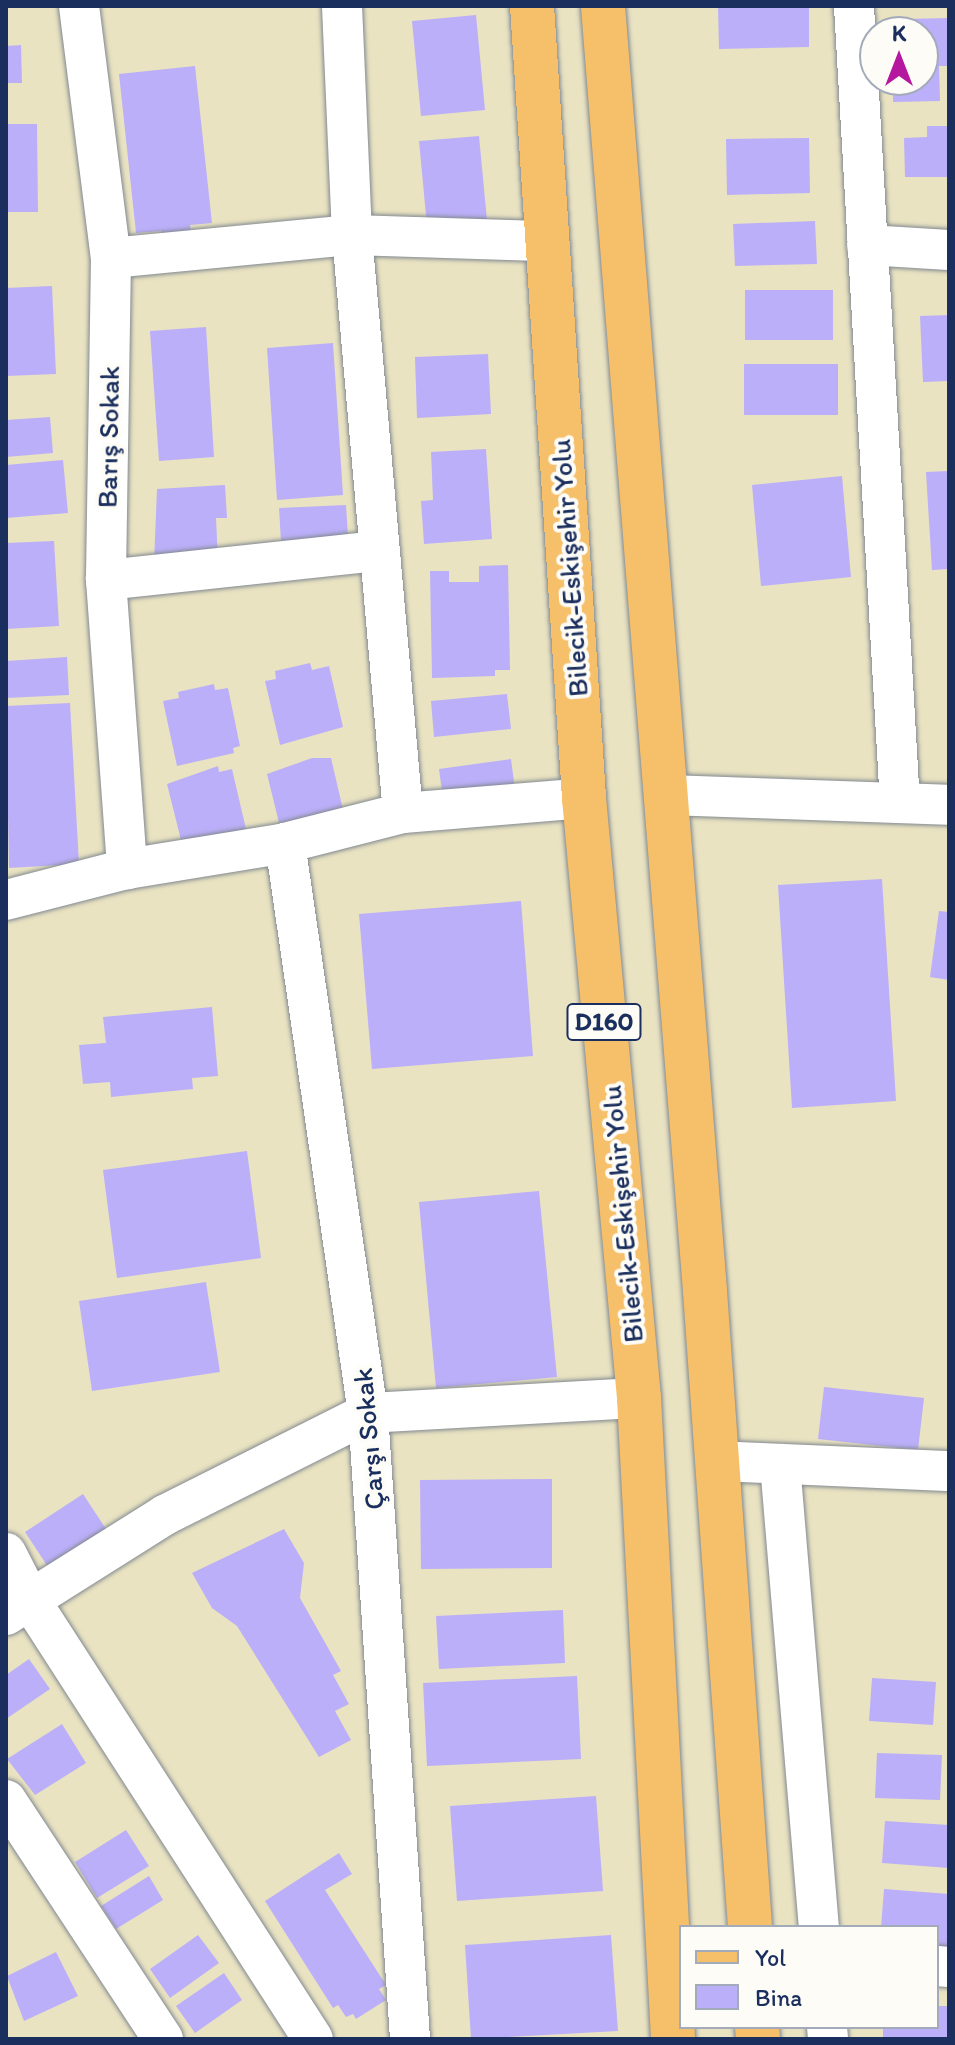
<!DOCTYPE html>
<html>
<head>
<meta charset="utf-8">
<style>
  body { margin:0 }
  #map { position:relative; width:955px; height:2045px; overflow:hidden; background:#e9e3c2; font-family:Itim,sans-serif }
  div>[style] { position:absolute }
  .building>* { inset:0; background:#bbaff9 }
  .roads { filter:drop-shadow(0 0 2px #828990) drop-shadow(0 0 2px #828990) }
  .minor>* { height:40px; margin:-20px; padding:0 20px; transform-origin:20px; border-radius:20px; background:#fff }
  .major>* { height:44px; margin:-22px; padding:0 22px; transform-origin:22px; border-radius:22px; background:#f6c06b }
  span { translate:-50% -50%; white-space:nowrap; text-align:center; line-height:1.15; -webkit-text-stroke:8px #fdfcf7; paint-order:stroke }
  .shield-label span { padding:2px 6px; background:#fdfcf7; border:2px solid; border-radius:6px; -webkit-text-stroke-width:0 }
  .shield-label { font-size:26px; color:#1b2f5e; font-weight:700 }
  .street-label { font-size:28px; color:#1b2f5e }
  .frame { position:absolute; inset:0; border:8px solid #1b2f5e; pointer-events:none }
  .legend { position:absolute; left:679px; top:1925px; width:260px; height:104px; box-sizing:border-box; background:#fdfcf7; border:2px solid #a3aaba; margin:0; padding:10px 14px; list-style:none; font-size:24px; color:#1b2f5e }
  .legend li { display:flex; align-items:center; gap:16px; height:40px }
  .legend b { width:40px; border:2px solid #a3aaba }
  .north { position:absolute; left:859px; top:16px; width:80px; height:80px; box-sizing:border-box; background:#fdfcf7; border:2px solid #a3aaba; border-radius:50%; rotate:0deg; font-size:22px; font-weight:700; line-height:32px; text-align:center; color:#1b2f5e }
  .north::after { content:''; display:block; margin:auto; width:28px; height:36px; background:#b5179e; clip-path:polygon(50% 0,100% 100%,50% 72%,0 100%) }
</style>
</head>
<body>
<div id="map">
  <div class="building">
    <div style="clip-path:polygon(718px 6px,809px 6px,809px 47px,719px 49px)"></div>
    <div style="clip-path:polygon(476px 15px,485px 110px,421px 116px,412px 21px)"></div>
    <div style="clip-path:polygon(949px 18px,949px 66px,939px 66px,940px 101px,893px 102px,893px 80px,923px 80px,923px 32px,907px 32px,907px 19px)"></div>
    <div style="clip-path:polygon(21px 45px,22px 83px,6px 83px,6px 46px)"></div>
    <div style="clip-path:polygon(195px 66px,212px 223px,190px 225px,192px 239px,163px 242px,161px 231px,136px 233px,119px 74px)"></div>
    <div style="clip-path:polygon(6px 124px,37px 124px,38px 212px,6px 212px)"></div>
    <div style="clip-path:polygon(927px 126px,949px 126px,949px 177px,905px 177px,904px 138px,927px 137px)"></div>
    <div style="clip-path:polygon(479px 136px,488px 231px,428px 237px,419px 141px)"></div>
    <div style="clip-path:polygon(809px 138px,810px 193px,727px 195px,726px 139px)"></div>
    <div style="clip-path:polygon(815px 221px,817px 264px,735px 266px,733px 224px)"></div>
    <div style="clip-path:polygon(52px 286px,56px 374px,6px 376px,6px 288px)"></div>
    <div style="clip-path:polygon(745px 290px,833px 290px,833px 340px,745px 340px)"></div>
    <div style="clip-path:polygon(949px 315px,949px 381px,923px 382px,920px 316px)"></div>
    <div style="clip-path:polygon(206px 327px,214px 457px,159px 461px,150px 331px)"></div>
    <div style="clip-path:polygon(333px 343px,343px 495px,277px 500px,267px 348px)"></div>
    <div style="clip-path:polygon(488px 354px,491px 414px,417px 418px,415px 357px)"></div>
    <div style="clip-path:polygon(744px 364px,838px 364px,838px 415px,744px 415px)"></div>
    <div style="clip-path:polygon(50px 417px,53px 453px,6px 457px,6px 420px)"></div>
    <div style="clip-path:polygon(486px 449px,492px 539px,424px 544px,421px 501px,433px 500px,431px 452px)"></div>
    <div style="clip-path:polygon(63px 460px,68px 513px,6px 518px,6px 465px)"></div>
    <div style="clip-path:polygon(949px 471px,949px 569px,932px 570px,926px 472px)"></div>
    <div style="clip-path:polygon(842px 476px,851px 577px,761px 586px,752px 485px)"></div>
    <div style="clip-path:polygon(225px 485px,227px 518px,216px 518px,218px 560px,154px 563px,157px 489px)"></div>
    <div style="clip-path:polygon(346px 505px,348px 537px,281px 541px,279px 508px)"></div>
    <div style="clip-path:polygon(54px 541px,59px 626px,6px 629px,6px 543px)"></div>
    <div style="clip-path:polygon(508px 565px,510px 670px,495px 670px,495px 676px,432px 678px,430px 571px,449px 571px,449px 582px,479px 582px,479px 566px)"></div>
    <div style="clip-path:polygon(67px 657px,69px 695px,6px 698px,6px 661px)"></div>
    <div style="clip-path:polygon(310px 663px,312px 670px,329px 666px,343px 727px,280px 745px,265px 681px,276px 679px,275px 671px)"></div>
    <div style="clip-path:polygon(214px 684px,215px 690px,228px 688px,240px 746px,233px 748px,234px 753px,177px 766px,163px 701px,179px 698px,178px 692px)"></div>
    <div style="clip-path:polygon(507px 694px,511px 729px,434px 737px,431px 701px)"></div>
    <div style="clip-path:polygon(70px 703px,79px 864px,9px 868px,6px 706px)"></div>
    <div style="clip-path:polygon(312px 758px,331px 758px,345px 818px,283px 839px,267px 774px)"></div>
    <div style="clip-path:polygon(511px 759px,516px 797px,444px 806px,439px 769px)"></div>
    <div style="clip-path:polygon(218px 766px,219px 772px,232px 769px,246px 829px,183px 848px,167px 784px)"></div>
    <div style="clip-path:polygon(882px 879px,896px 1101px,792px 1108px,778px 885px)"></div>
    <div style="clip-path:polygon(521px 901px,533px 1056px,372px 1069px,359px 914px)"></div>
    <div style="clip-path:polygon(939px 911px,949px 912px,949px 980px,930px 977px)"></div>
    <div style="clip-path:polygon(212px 1007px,218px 1076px,192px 1078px,193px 1089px,111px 1097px,110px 1082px,83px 1084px,79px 1045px,106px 1043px,103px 1017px)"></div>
    <div style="clip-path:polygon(247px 1151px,261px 1258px,117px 1278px,103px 1170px)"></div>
    <div style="clip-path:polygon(539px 1191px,557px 1377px,436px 1388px,419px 1202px)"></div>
    <div style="clip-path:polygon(206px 1282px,220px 1372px,92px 1391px,79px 1301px)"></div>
    <div style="clip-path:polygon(824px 1387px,924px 1398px,918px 1450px,818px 1439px)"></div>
    <div style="clip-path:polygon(552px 1479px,552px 1568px,421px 1569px,420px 1480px)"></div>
    <div style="clip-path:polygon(83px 1494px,108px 1532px,50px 1570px,25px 1532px)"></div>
    <div style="clip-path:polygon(284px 1529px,304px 1563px,300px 1598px,341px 1671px,333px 1675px,349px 1704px,335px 1711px,351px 1740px,319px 1757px,237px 1626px,212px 1608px,192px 1573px)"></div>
    <div style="clip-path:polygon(563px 1610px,565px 1663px,439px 1669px,436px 1616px)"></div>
    <div style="clip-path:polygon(29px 1659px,50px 1689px,6px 1719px,6px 1675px)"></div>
    <div style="clip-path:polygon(577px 1676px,581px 1759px,427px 1766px,423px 1683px)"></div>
    <div style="clip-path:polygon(872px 1678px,936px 1682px,933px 1725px,869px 1721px)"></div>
    <div style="clip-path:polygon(62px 1724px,86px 1763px,35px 1795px,7px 1759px)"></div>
    <div style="clip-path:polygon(877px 1753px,942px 1755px,940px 1800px,875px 1798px)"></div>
    <div style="clip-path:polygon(596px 1796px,603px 1891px,457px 1901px,450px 1806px)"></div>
    <div style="clip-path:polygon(885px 1821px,949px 1825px,949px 1868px,882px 1863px)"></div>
    <div style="clip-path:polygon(126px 1830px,149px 1866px,97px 1898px,75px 1862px)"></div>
    <div style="clip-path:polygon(339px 1853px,352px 1874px,325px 1890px,386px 1985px,379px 1989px,386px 2000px,356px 2019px,353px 2014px,346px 2017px,338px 2005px,333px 2008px,265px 1901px)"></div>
    <div style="clip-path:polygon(149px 1876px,163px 1900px,116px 1929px,101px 1906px)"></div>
    <div style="clip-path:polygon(884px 1889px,949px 1894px,949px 1957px,937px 1956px,937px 1927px,881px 1927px)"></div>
    <div style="clip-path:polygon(198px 1935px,219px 1963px,170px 1998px,150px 1969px)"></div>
    <div style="clip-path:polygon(611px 1935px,618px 2031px,471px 2039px,465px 1945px)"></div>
    <div style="clip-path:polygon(56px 1952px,78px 1996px,24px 2021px,7px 1976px)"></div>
    <div style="clip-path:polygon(224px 1973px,242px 2000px,195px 2033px,176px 2006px)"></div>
    <div style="clip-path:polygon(937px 2006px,949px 2006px,949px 2039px,883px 2039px,883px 2027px,937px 2027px)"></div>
  </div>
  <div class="roads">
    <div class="minor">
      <div style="left:79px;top:6px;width:254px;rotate:82.8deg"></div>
      <div style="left:111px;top:258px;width:322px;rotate:90.9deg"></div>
      <div style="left:106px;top:580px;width:290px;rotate:85.8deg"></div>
      <div style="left:342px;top:6px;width:229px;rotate:87.5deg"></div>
      <div style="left:352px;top:235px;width:580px;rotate:84.96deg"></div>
      <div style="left:854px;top:6px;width:798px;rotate:86.7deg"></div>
      <div style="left:867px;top:245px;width:82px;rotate:3.5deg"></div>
      <div style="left:111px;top:258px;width:242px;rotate:-5.5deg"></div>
      <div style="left:352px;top:235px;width:196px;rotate:1.8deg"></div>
      <div style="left:106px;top:580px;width:273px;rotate:-6.1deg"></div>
      <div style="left:666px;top:795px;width:283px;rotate:2deg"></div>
      <div style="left:285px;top:843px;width:576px;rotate:81.72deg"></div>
      <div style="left:368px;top:1413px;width:627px;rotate:86.16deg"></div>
      <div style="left:6px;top:900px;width:125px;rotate:-14.4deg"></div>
      <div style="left:127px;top:869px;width:160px;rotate:-9.3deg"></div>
      <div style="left:285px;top:843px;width:122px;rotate:-14.3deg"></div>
      <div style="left:403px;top:813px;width:182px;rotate:-4.7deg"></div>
      <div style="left:717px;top:1461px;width:232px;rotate:2.5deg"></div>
      <div style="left:780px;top:1464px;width:465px;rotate:85.2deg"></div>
      <div style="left:6px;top:1553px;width:53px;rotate:62.9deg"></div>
      <div style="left:30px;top:1600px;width:522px;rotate:57.19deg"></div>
      <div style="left:6px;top:1615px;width:188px;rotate:-32.2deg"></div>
      <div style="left:165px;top:1515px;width:227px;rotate:-26.7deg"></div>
      <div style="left:368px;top:1413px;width:271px;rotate:-3.2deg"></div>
      <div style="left:6px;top:1800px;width:286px;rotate:56.7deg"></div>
      <div style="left:937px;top:1966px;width:12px;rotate:5deg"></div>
      <div style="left:827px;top:2027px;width:12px;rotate:85deg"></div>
    </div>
    <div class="major">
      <div style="left:532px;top:6px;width:794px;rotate:86.24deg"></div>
      <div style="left:584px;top:798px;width:603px;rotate:84.76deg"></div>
      <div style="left:639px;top:1398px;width:642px;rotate:86.96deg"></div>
      <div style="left:603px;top:6px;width:1289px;rotate:85.46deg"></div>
      <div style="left:705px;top:1291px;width:638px;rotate:85.95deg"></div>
      <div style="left:757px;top:2027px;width:12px;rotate:85deg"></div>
    </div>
  </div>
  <div class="shield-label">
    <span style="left:604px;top:1022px">D160</span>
  </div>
  <div class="street-label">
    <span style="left:108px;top:437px;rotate:-89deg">Barış Sokak</span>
    <span style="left:569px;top:568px;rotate:-94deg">Bilecik-Eskişehir Yolu</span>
    <span style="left:622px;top:1214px;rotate:-95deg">Bilecik-Eskişehir Yolu</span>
    <span style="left:368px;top:1439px;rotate:-95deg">Çarşı Sokak</span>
  </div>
  <div class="frame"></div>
  <ul class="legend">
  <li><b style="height:10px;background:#f6c06b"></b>Yol</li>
  <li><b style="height:22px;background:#bbaff9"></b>Bina</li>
  </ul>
  <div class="north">K</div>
</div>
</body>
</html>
